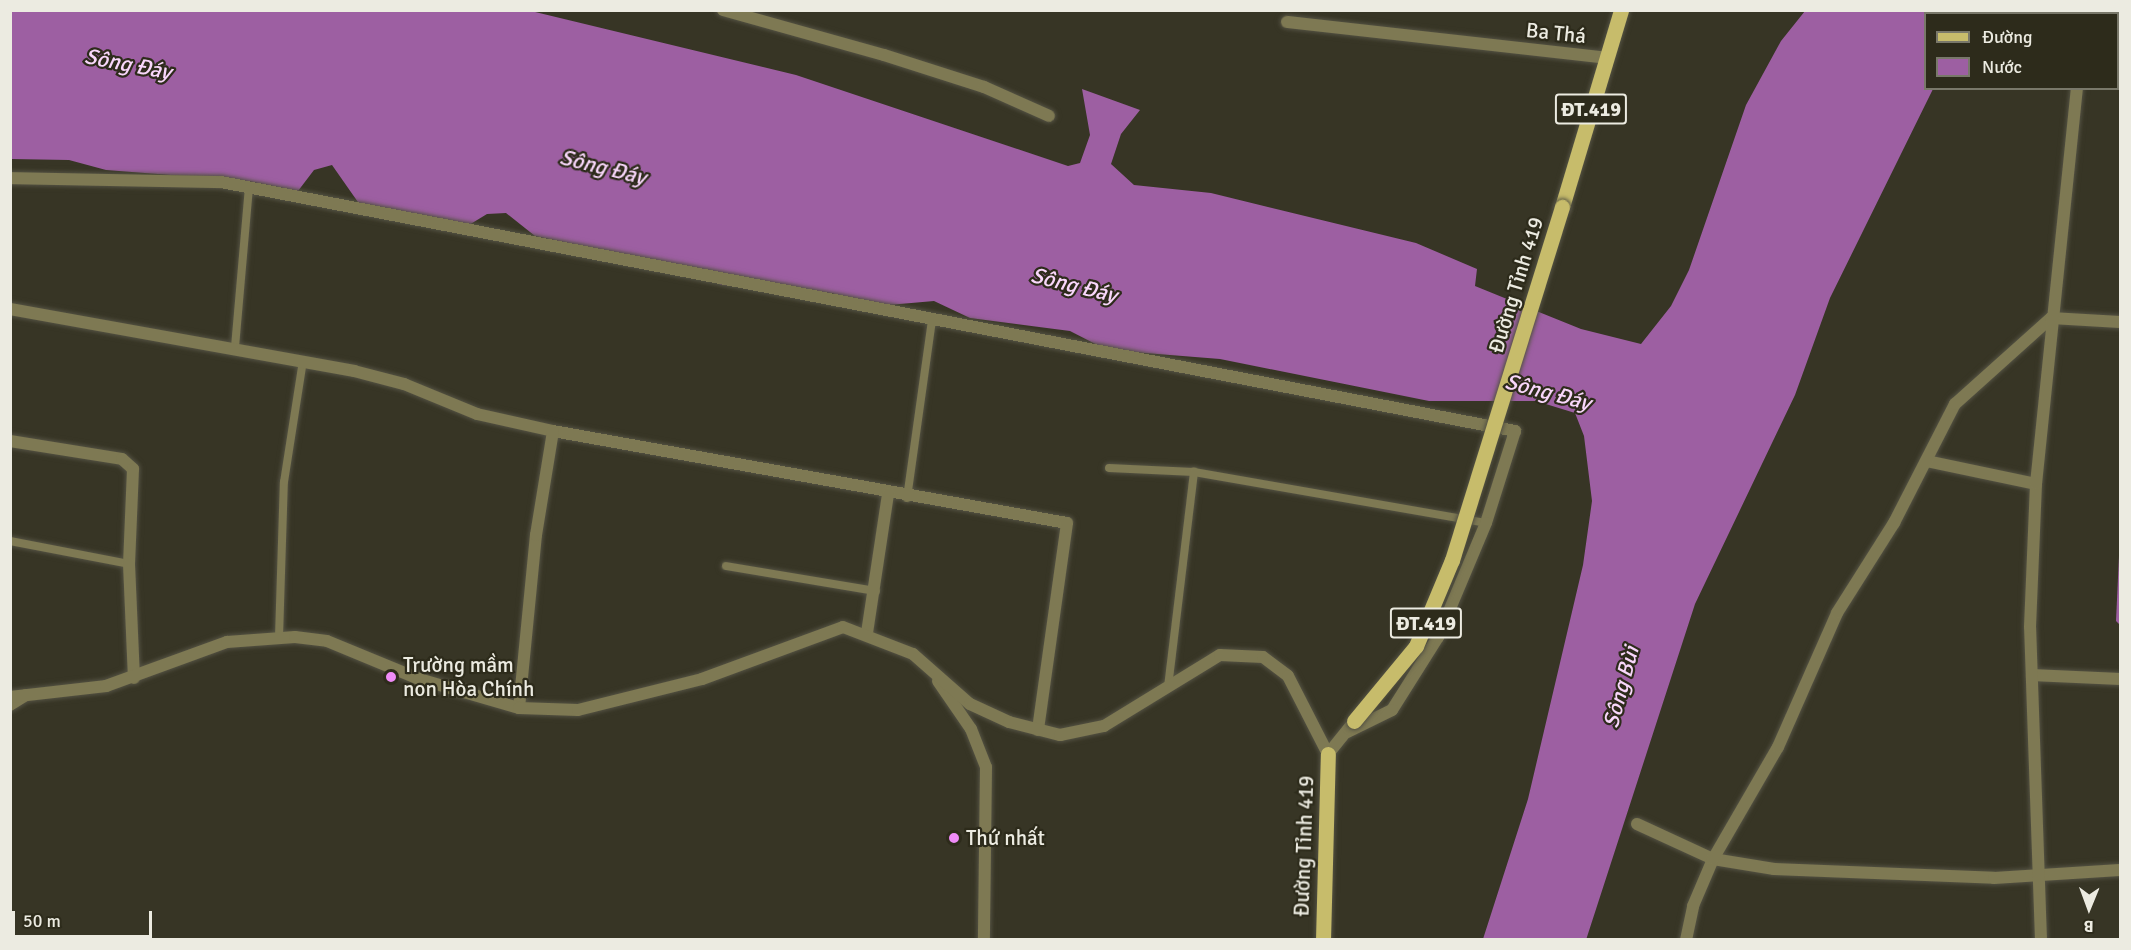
<!DOCTYPE html>
<html>
<head>
<meta charset="utf-8">
<style>
  body { margin:0 }
  #map { position:relative; width:2131px; height:950px; overflow:hidden; background:#373525; font-family:Signika,sans-serif }
  div>[style] { position:absolute }
  .water>* { inset:0; background:#9d5fa2 }
  .roads { filter:drop-shadow(0 0 2px #545243) drop-shadow(0 0 2px #545243) }
  .service>* { height:8px; margin:-4px; padding:0 4px; transform-origin:4px; border-radius:4px; background:#7e7953 }
  .minor>* { height:12px; margin:-6px; padding:0 6px; transform-origin:6px; border-radius:6px; background:#7e7953 }
  .tertiary>* { height:12px; margin:-6px; padding:0 6px; transform-origin:6px; border-radius:6px; background:#7e7953 }
  .primary>* { height:15px; margin:-7.5px; padding:0 7.5px; transform-origin:7.5px; border-radius:7.5px; background:#c7bc6b }
  .bridges { filter:drop-shadow(0 0 2px #545243) drop-shadow(0 0 2px #545243) }
  .primary-bridge>* { height:15px; margin:-7.5px; padding:0 7.5px; transform-origin:7.5px; border-radius:7.5px; background:#c7bc6b }
  .dots>* { width:16px; height:16px; translate:-50% -50%; box-sizing:border-box; border:3px solid #2d2b1b; border-radius:50% }
  span { translate:-50% -50%; white-space:nowrap; text-align:center; line-height:1.15; -webkit-text-stroke:4.5px #2d2b1b; paint-order:stroke }
  .shield-label span { padding:2px 4px; background:#2d2b1b; border:2px solid; border-radius:4px; -webkit-text-stroke-width:0 }
  .shield-label { font-size:20px; color:#ecebe1; font-weight:700 }
  .street-label { font-size:21px; color:#ecebe1 }
  .poi-label { font-size:21px; color:#ecebe1 }
  .left { translate:0 -50%; text-align:left }
  .water-label { font-size:22px; color:#f9d7fb; font-style:italic }
  .frame { position:absolute; inset:0; border:12px solid #ecebe1; pointer-events:none }
  .legend { position:absolute; left:1924px; top:12px; width:195px; height:78px; box-sizing:border-box; background:#2d2b1b; border:2px solid #79786a; margin:0; padding:8px 10px; list-style:none; font-size:18px; color:#ecebe1 }
  .legend li { display:flex; align-items:center; gap:12px; height:30px }
  .legend b { width:30px; border:2px solid #79786a }
  .north { position:absolute; left:2059px; top:878px; width:60px; height:60px; -webkit-text-stroke:4px #2d2b1b; paint-order:stroke; rotate:181deg; font-size:16px; font-weight:700; line-height:24px; text-align:center; color:#ecebe1 }
  .north::after { content:''; display:block; margin:auto; width:21px; height:27px; background:#ecebe1; clip-path:polygon(50% 0,100% 100%,50% 72%,0 100%) }
  .scale { position:absolute; left:12px; top:911px; width:140px; height:27px; box-sizing:border-box; border:3px solid #ecebe1; border-top:0; padding-left:8px; font-size:18px; line-height:21px; white-space:nowrap; color:#ecebe1; -webkit-text-stroke:4px #2d2b1b; paint-order:stroke }
</style>
</head>
<body>
<div id="map">
  <div class="water">
    <div style="clip-path:polygon(10px 11px,531px 11px,796px 75px,1068px 166px,1080px 163px,1090px 135px,1082px 89px,1140px 110px,1121px 134px,1111px 164px,1134px 185px,1211px 193px,1416px 243px,1477px 269px,1475px 286px,1581px 329px,1641px 344px,1671px 306px,1689px 270px,1746px 105px,1781px 41px,1805px 11px,1967px 11px,1926px 14px,1926px 88px,1933px 89px,1830px 298px,1795px 395px,1695px 604px,1586px 940px,1483px 939px,1528px 799px,1583px 565px,1592px 501px,1584px 436px,1575px 413px,1536px 401px,1429px 401px,1220px 359px,1107px 350px,1070px 331px,970px 318px,934px 301px,866px 307px,832px 293px,721px 285px,686px 268px,535px 236px,506px 213px,487px 214px,464px 228px,443px 231px,360px 205px,332px 165px,314px 170px,298px 191px,248px 181px,106px 170px,69px 160px,11px 159px)"></div>
    <div style="clip-path:polygon(2119px 556px,2120px 556px,2120px 625px,2116px 621px)"></div>
  </div>
  <div class="roads">
    <div class="service">
      <div style="left:235px;top:347px;width:160px;rotate:-85deg"></div>
      <div style="left:1109px;top:468px;width:85px;rotate:2.7deg"></div>
      <div style="left:1194px;top:472px;width:296px;rotate:9.9deg"></div>
      <div style="left:907px;top:498px;width:179px;rotate:-82deg"></div>
      <div style="left:10px;top:541px;width:121px;rotate:10.9deg"></div>
      <div style="left:726px;top:566px;width:152px;rotate:9.5deg"></div>
      <div style="left:279px;top:637px;width:155px;rotate:-88.2deg"></div>
      <div style="left:284px;top:482px;width:122px;rotate:-81.1deg"></div>
      <div style="left:1168px;top:687px;width:217px;rotate:-83.1deg"></div>
    </div>
    <div class="minor">
      <div style="left:723px;top:10px;width:167px;rotate:15.6deg"></div>
      <div style="left:884px;top:55px;width:105px;rotate:17.7deg"></div>
      <div style="left:984px;top:87px;width:71px;rotate:24deg"></div>
      <div style="left:2083px;top:14px;width:4px;rotate:-90deg"></div>
      <div style="left:1287px;top:22px;width:322px;rotate:6.4deg"></div>
      <div style="left:10px;top:178px;width:211px;rotate:1.1deg"></div>
      <div style="left:221px;top:182px;width:1318px;rotate:10.89deg"></div>
      <div style="left:1515px;top:431px;width:96px;rotate:107.5deg"></div>
      <div style="left:1486px;top:523px;width:124px;rotate:112.8deg"></div>
      <div style="left:1438px;top:637px;width:86px;rotate:122.2deg"></div>
      <div style="left:1392px;top:710px;width:50px;rotate:153.9deg"></div>
      <div style="left:10px;top:309px;width:350px;rotate:10.2deg"></div>
      <div style="left:354px;top:371px;width:52px;rotate:14.6deg"></div>
      <div style="left:404px;top:384px;width:79px;rotate:22.3deg"></div>
      <div style="left:477px;top:414px;width:78px;rotate:12.6deg"></div>
      <div style="left:553px;top:431px;width:522px;rotate:10.15deg"></div>
      <div style="left:1067px;top:523px;width:209px;rotate:98deg"></div>
      <div style="left:10px;top:441px;width:113px;rotate:9.1deg"></div>
      <div style="left:122px;top:459px;width:15px;rotate:42deg"></div>
      <div style="left:133px;top:469px;width:95px;rotate:92.4deg"></div>
      <div style="left:129px;top:564px;width:114px;rotate:87.5deg"></div>
      <div style="left:1927px;top:461px;width:111px;rotate:11.9deg"></div>
      <div style="left:867px;top:633px;width:141px;rotate:-81.4deg"></div>
      <div style="left:2032px;top:675px;width:88px;rotate:2.6deg"></div>
      <div style="left:938px;top:681px;width:58px;rotate:55.5deg"></div>
      <div style="left:971px;top:729px;width:41px;rotate:68.5deg"></div>
      <div style="left:986px;top:767px;width:173px;rotate:90.7deg"></div>
      <div style="left:10px;top:705px;width:19px;rotate:-32deg"></div>
      <div style="left:519px;top:708px;width:174px;rotate:-84.4deg"></div>
      <div style="left:536px;top:535px;width:105px;rotate:-80.7deg"></div>
      <div style="left:1328px;top:754px;width:35px;rotate:-51deg"></div>
      <div style="left:1637px;top:824px;width:84px;rotate:24.7deg"></div>
      <div style="left:1713px;top:859px;width:62px;rotate:9.3deg"></div>
      <div style="left:1774px;top:869px;width:220px;rotate:2.3deg"></div>
      <div style="left:1994px;top:878px;width:126px;rotate:-3.6deg"></div>
      <div style="left:1686px;top:940px;width:35px;rotate:-78deg"></div>
      <div style="left:1693px;top:906px;width:51px;rotate:-66.9deg"></div>
      <div style="left:1713px;top:859px;width:129px;rotate:-59.9deg"></div>
      <div style="left:1778px;top:747px;width:146px;rotate:-66.2deg"></div>
      <div style="left:1837px;top:613px;width:107px;rotate:-57.7deg"></div>
      <div style="left:1894px;top:523px;width:134px;rotate:-62.9deg"></div>
      <div style="left:1955px;top:404px;width:129px;rotate:-41.9deg"></div>
      <div style="left:2051px;top:318px;width:69px;rotate:3.3deg"></div>
      <div style="left:2041px;top:940px;width:313px;rotate:-92deg"></div>
      <div style="left:2030px;top:627px;width:143px;rotate:-87.6deg"></div>
      <div style="left:2036px;top:484px;width:398px;rotate:-84.1deg"></div>
    </div>
    <div class="tertiary">
      <div style="left:10px;top:697px;width:97px;rotate:-6.5deg"></div>
      <div style="left:106px;top:686px;width:129px;rotate:-20deg"></div>
      <div style="left:227px;top:642px;width:68px;rotate:-4.2deg"></div>
      <div style="left:295px;top:637px;width:32px;rotate:7deg"></div>
      <div style="left:327px;top:641px;width:100px;rotate:22.4deg"></div>
      <div style="left:419px;top:679px;width:104px;rotate:16.2deg"></div>
      <div style="left:519px;top:708px;width:59px;rotate:1.9deg"></div>
      <div style="left:578px;top:710px;width:128px;rotate:-14deg"></div>
      <div style="left:702px;top:679px;width:150px;rotate:-20.2deg"></div>
      <div style="left:843px;top:627px;width:75px;rotate:21.1deg"></div>
      <div style="left:913px;top:654px;width:76px;rotate:41.3deg"></div>
      <div style="left:970px;top:704px;width:43px;rotate:24.8deg"></div>
      <div style="left:1009px;top:722px;width:53px;rotate:14.3deg"></div>
      <div style="left:1060px;top:735px;width:45px;rotate:-11.6deg"></div>
      <div style="left:1104px;top:726px;width:136px;rotate:-31.5deg"></div>
      <div style="left:1220px;top:655px;width:43px;rotate:2.7deg"></div>
      <div style="left:1263px;top:657px;width:31px;rotate:37deg"></div>
      <div style="left:1288px;top:676px;width:88px;rotate:62.9deg"></div>
    </div>
    <div class="primary">
      <div style="left:2000px;top:10px;width:7px;rotate:34deg"></div>
      <div style="left:2118px;top:63px;width:2px;rotate:27deg"></div>
      <div style="left:1562px;top:207px;width:206px;rotate:-73.3deg"></div>
      <div style="left:1323px;top:940px;width:186px;rotate:-88.5deg"></div>
    </div>
  </div>
  <div class="bridges">
    <div class="primary-bridge">
      <div style="left:1354px;top:721px;width:97px;rotate:-50.4deg"></div>
      <div style="left:1416px;top:646px;width:93px;rotate:-67.3deg"></div>
      <div style="left:1452px;top:560px;width:370px;rotate:-72.7deg"></div>
    </div>
  </div>
  <div class="dots">
    <div style="left:391px;top:677px;background:#ef8bf7"></div>
    <div style="left:954px;top:838px;background:#ef8bf7"></div>
  </div>
  <div class="shield-label">
    <span style="left:1591px;top:109px">ĐT.419</span>
    <span style="left:1426px;top:623px">ĐT.419</span>
  </div>
  <div class="street-label">
    <span style="left:1556px;top:33px;rotate:6deg">Ba Thá</span>
    <span style="left:1516px;top:285px;rotate:-73deg">Đường Tỉnh 419</span>
    <span style="left:1304px;top:846px;rotate:-88deg">Đường Tỉnh 419</span>
  </div>
  <div class="poi-label">
    <span class="left" style="left:403px;top:677px">Trường mầm<br>non Hòa Chính</span>
    <span class="left" style="left:966px;top:838px">Thứ nhất</span>
  </div>
  <div class="water-label">
    <span style="left:128px;top:64px;rotate:11deg">Sông Đáy</span>
    <span style="left:603px;top:167px;rotate:14deg">Sông Đáy</span>
    <span style="left:1074px;top:285px;rotate:14deg">Sông Đáy</span>
    <span style="left:1548px;top:392px;rotate:15deg">Sông Đáy</span>
    <span style="left:1621px;top:687px;rotate:-75deg">Sông Bùi</span>
  </div>
  <div class="frame"></div>
  <ul class="legend">
  <li><b style="height:8px;background:#c7bc6b"></b>Đường</li>
  <li><b style="height:16px;background:#9d5fa2"></b>Nước</li>
  </ul>
  <div class="north">B</div>
  <div class="scale">50 m</div>
</div>
</body>
</html>
